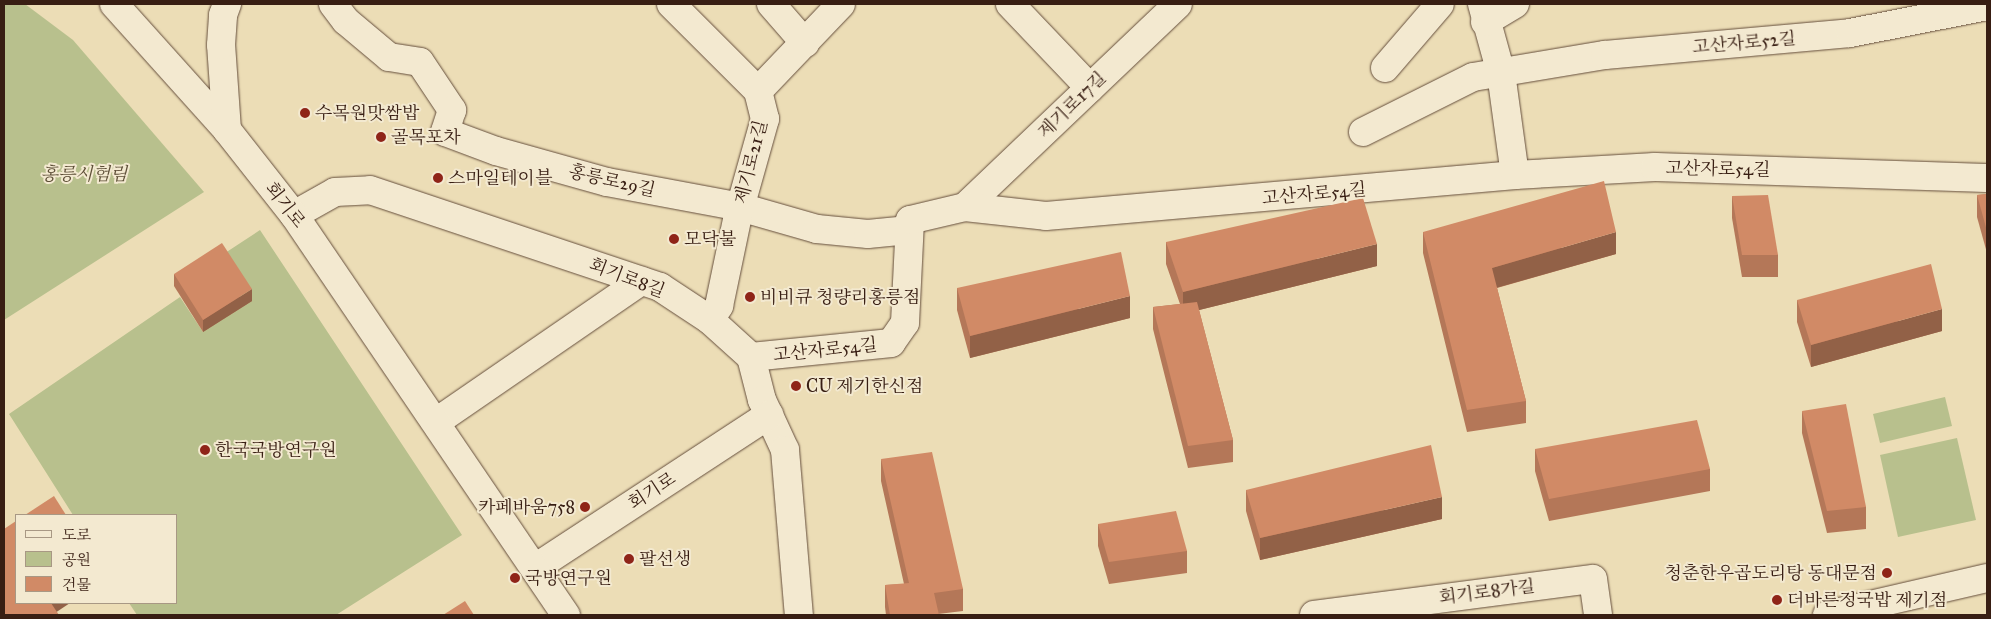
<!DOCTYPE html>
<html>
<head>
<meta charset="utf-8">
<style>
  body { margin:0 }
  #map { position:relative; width:1991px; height:619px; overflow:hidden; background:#ecddb6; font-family:"IM FELL Great Primer","Noto Serif KR",serif }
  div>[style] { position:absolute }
  .green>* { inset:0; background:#b8c08d }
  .roads { filter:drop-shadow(0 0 1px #654e3c) drop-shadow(0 0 1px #654e3c) }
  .street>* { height:28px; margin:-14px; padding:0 14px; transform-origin:14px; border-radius:14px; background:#f3e9d0 }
  .secondary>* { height:28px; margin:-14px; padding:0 14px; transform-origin:14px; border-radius:14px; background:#f3e9d0 }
  .wall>* { inset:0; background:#b47758 }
  .shaded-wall>* { inset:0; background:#926147 }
  .building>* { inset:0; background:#d18a66 }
  .dots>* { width:14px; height:14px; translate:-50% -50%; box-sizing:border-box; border:2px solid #f3e9d0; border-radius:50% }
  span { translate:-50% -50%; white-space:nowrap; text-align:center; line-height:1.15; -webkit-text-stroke:4px #f3e9d0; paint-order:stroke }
  .street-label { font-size:18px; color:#381e13 }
  .poi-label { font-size:18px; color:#381e13 }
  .left { translate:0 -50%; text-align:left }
  .right { translate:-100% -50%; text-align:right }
  .park-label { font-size:18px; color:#5e4f38; font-style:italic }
  .frame { position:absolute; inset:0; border:5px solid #381e13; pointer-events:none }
  .legend { position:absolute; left:15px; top:514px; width:162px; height:90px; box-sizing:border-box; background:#f3e9d0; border:1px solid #a89884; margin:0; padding:6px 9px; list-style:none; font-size:15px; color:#381e13 }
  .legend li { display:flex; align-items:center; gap:10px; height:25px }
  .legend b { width:25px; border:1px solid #a89884 }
</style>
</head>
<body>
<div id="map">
  <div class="green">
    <div style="clip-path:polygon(4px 4px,25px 4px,73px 40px,204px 192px,4px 320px)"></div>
    <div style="clip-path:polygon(260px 230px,462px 535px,336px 615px,137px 615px,129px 603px,176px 603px,176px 515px,73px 515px,9px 414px,180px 297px,203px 332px,222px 255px)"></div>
    <div style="clip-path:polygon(1945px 397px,1952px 426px,1880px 443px,1873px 414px)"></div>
    <div style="clip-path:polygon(1957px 438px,1976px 520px,1898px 537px,1880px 455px)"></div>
  </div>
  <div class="roads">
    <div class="street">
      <div style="left:333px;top:4px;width:21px;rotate:53deg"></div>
      <div style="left:346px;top:21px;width:56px;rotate:39.9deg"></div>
      <div style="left:389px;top:57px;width:31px;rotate:9deg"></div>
      <div style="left:420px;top:62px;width:58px;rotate:56.3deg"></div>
      <div style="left:452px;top:110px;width:23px;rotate:108deg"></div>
      <div style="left:445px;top:132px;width:54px;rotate:20.4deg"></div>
      <div style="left:496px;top:151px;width:115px;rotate:15.6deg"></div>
      <div style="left:607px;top:182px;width:135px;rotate:10.6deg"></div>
      <div style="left:740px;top:207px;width:80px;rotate:15.9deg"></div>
      <div style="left:817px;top:229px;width:51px;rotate:5.6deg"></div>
      <div style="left:868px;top:234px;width:41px;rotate:-5.6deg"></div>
      <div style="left:671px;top:4px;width:123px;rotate:45deg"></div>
      <div style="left:771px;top:4px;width:52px;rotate:48.9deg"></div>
      <div style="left:1010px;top:4px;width:116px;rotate:46.4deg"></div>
      <div style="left:1482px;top:4px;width:72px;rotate:74.6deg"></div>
      <div style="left:1501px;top:73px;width:103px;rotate:82.2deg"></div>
      <div style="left:1485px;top:22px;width:35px;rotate:-31deg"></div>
      <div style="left:1385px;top:68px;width:84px;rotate:-49.3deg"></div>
      <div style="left:758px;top:91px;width:120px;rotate:-46.3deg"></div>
      <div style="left:1363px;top:132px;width:123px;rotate:-26.6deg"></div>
      <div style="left:1473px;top:77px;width:134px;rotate:-9.5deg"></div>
      <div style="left:1605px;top:55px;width:246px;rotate:-5.1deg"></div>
      <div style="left:1850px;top:33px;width:140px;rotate:-11.1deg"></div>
      <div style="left:965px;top:207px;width:294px;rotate:-43.6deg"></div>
      <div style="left:294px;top:215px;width:47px;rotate:-29.3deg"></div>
      <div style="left:335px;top:192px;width:35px;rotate:-3deg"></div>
      <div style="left:370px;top:190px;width:306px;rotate:18.5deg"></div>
      <div style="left:660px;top:287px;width:60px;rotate:33.4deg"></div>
      <div style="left:710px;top:320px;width:55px;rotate:42.1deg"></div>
      <div style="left:751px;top:357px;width:44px;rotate:75.7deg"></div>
      <div style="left:762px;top:400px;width:55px;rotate:65.3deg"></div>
      <div style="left:785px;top:450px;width:166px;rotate:85.2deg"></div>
      <div style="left:710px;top:320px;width:17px;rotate:-57deg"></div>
      <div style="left:719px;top:306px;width:93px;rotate:-78.2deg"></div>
      <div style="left:738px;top:215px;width:100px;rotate:-74.3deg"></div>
      <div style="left:765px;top:119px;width:29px;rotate:-104deg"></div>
      <div style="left:751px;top:357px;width:141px;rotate:-5.7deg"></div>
      <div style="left:891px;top:343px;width:24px;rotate:-55deg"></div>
      <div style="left:905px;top:323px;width:103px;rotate:-87.2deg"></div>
      <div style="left:910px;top:220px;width:57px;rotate:-13.3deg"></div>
      <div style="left:965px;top:207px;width:81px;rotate:6.3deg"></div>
      <div style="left:1046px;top:216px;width:471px;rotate:-5deg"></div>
      <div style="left:1515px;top:175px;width:140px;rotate:-3.3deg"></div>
      <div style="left:1655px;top:167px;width:332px;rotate:1.9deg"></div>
      <div style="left:436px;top:422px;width:249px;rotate:-34.5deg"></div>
      <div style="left:535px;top:568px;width:280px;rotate:-33.2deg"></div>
      <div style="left:1314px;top:615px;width:281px;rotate:-7.4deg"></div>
      <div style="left:1593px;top:579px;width:36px;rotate:82deg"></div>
      <div style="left:1827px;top:615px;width:164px;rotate:-13deg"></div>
    </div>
    <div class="secondary">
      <div style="left:114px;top:4px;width:169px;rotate:48.1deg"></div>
      <div style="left:227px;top:130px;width:108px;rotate:51.8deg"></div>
      <div style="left:294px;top:215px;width:484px;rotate:55.8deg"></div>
      <div style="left:227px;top:130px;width:85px;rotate:-94deg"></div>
      <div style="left:221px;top:45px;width:30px;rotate:-86deg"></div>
      <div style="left:223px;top:15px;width:12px;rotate:-70deg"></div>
    </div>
  </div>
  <div class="wall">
    <div style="clip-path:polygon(1987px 194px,1987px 253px,1977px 217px,1977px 195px)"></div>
    <div style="clip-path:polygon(1732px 196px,1778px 255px,1778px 277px,1742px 277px,1732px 218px)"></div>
    <div style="clip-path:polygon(1423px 232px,1616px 254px,1497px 288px,1526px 401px,1526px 423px,1467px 432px,1423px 253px)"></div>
    <div style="clip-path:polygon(1166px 242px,1377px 266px,1199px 310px,1233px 440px,1233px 462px,1188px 468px,1153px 329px,1153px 307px,1180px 304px,1166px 264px)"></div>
    <div style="clip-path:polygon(174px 274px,252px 301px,203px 332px,174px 286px)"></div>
    <div style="clip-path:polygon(957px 288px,1130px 318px,970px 358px,957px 310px)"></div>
    <div style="clip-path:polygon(1797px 300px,1942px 331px,1811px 367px,1797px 322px)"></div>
    <div style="clip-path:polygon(1802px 411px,1866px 507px,1866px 529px,1827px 533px,1802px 433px)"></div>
    <div style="clip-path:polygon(1535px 449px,1710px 469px,1710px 491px,1549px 521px,1535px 471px)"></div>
    <div style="clip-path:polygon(881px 459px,963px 589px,963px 611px,938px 614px,939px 615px,886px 615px,885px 607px,885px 585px,904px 584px,881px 481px)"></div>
    <div style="clip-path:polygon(1246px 490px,1442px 519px,1260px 560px,1246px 511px)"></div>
    <div style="clip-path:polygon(1098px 524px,1187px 551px,1187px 573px,1109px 584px,1098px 546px)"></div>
  </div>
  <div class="shaded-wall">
    <div style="clip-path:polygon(1616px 232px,1616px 254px,1492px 289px,1492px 268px)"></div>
    <div style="clip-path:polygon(1377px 244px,1377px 266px,1183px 314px,1183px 292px)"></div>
    <div style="clip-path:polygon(252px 289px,252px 301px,203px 332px,203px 320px)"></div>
    <div style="clip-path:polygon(1130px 296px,1130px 318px,970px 358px,970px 336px)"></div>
    <div style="clip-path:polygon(1942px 309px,1942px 331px,1811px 367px,1811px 345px)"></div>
    <div style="clip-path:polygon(1442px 497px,1442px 519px,1260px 560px,1260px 538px)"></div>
    <div style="clip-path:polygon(48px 603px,70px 603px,52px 615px)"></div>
  </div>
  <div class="building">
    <div style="clip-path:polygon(1604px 181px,1616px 232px,1492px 268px,1526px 401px,1467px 410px,1423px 232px)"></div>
    <div style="clip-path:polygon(1987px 194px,1987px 231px,1977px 195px)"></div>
    <div style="clip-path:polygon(1768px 195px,1778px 255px,1742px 255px,1732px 196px)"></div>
    <div style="clip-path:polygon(1363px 198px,1377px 244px,1183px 292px,1166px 242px)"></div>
    <div style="clip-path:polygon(222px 243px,252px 289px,203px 320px,174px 274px)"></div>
    <div style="clip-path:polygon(1121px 252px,1130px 296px,970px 336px,957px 288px)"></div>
    <div style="clip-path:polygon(1931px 264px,1942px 309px,1811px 345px,1797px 300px)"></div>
    <div style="clip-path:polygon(1197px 302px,1233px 440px,1188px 446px,1153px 307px)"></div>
    <div style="clip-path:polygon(1846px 404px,1866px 507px,1827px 511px,1802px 411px)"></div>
    <div style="clip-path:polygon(1697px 420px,1710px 469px,1549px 499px,1535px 449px)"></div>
    <div style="clip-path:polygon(1431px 445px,1442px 497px,1260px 538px,1246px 490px)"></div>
    <div style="clip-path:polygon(932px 452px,963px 589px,934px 593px,939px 615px,890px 615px,885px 585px,909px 583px,881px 459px)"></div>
    <div style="clip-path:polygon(54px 496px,66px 515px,25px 515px)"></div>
    <div style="clip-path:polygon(1176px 511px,1187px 551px,1109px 562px,1098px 524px)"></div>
    <div style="clip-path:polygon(16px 521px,16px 603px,51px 603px,59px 615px,4px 615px,4px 529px)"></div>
    <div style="clip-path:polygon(465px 601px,474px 615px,443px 615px)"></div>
  </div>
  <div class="dots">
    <div style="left:305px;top:113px;background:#8f2418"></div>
    <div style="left:381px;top:137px;background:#8f2418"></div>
    <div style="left:438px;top:178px;background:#8f2418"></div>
    <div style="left:674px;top:239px;background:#8f2418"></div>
    <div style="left:750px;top:297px;background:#8f2418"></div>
    <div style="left:796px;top:386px;background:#8f2418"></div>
    <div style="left:205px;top:450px;background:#8f2418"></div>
    <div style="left:585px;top:507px;background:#8f2418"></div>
    <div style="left:629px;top:559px;background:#8f2418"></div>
    <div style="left:1887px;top:573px;background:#8f2418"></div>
    <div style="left:515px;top:578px;background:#8f2418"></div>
    <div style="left:1777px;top:600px;background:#8f2418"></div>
  </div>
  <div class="street-label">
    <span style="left:1744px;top:43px;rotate:-5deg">고산자로52길</span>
    <span style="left:1072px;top:105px;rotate:-44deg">제기로17길</span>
    <span style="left:751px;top:162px;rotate:-76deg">제기로21길</span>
    <span style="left:1718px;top:169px;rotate:1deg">고산자로54길</span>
    <span style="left:612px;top:181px;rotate:13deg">홍릉로29길</span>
    <span style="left:1314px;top:194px;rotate:-5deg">고산자로54길</span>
    <span style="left:285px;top:205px;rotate:52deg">회기로</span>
    <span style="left:627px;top:278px;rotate:21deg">회기로8길</span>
    <span style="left:825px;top:350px;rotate:-6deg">고산자로54길</span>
    <span style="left:652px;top:491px;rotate:-33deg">회기로</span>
    <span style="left:1487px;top:592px;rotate:-7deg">회기로8가길</span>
  </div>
  <div class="poi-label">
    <span class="left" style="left:315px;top:113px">수목원맛쌈밥</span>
    <span class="left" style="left:391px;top:137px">골목포차</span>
    <span class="left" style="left:448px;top:178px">스마일테이블</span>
    <span class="left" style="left:684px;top:239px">모닥불</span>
    <span class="left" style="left:760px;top:297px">비비큐 청량리홍릉점</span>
    <span class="left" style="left:806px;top:386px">CU 제기한신점</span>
    <span class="left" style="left:215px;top:450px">한국국방연구원</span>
    <span class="right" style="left:575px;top:507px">카페바움758</span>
    <span class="left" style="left:639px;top:559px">팔선생</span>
    <span class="right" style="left:1877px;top:573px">청춘한우곱도리탕 동대문점</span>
    <span class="left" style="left:525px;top:578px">국방연구원</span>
    <span class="left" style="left:1787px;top:600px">더바른정국밥 제기점</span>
  </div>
  <div class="park-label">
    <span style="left:84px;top:174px">홍릉시험림</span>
  </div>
  <div class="frame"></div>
  <ul class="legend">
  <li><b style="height:6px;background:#f3e9d0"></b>도로</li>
  <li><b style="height:14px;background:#b8c08d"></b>공원</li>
  <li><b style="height:14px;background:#d18a66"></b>건물</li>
  </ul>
</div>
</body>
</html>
